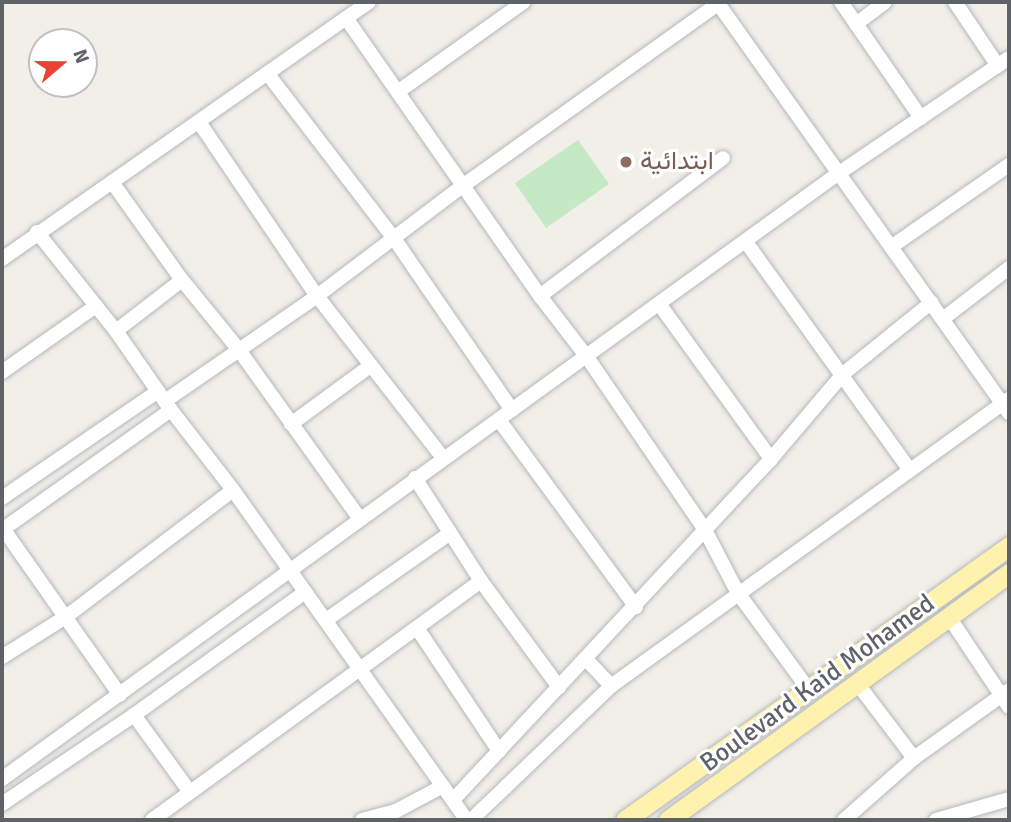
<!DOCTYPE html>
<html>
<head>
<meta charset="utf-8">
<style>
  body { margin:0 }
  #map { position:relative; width:1011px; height:822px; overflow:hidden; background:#f1efe8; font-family:Signika,Vazirmatn,sans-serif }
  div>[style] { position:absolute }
  .green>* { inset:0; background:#c5e8c5 }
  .roads { filter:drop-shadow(0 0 2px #b5b8bc) drop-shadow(0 0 2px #b5b8bc) }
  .minor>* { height:14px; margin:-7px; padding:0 7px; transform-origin:7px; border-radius:7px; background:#fff }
  .major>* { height:19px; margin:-9.5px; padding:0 9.5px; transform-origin:9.5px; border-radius:9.5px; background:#fff2af }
  .dots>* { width:19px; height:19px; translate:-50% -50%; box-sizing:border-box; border:4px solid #fff; border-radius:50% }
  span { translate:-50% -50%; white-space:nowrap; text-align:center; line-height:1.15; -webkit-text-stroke:6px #fff; paint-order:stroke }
  .education-label { font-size:26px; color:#785e54 }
  .left { translate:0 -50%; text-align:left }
  .street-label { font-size:26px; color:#5f6368 }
  .frame { position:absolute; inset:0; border:4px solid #5f6368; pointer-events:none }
  .north { position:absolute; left:28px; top:28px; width:70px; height:70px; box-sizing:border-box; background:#fff; border:2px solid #bfc1c3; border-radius:50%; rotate:70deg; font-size:19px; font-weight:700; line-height:28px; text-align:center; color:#5f6368 }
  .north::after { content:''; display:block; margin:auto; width:24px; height:32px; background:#ea4335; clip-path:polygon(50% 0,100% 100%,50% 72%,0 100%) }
</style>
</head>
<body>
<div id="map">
  <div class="green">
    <div style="clip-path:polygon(578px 140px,609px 184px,546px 228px,515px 183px)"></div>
  </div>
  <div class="roads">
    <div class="minor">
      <div style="left:717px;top:2px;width:504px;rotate:54.61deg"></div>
      <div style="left:841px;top:2px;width:141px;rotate:55.4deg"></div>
      <div style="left:955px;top:2px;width:77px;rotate:56.1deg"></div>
      <div style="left:346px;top:18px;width:339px;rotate:55.1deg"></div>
      <div style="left:540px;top:296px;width:77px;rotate:52.4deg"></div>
      <div style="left:587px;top:357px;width:209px;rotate:55.7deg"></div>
      <div style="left:705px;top:530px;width:71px;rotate:62.4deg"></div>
      <div style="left:738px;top:593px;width:120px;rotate:53.8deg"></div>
      <div style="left:856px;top:24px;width:36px;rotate:-37deg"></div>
      <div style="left:267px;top:73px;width:207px;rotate:52.5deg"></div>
      <div style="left:393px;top:237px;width:210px;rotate:55.5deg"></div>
      <div style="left:399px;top:91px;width:153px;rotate:-35.5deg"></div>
      <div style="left:199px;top:122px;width:210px;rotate:55.9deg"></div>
      <div style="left:317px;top:296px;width:205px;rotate:52.1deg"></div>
      <div style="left:112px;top:182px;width:120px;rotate:54.5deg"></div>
      <div style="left:182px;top:280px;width:90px;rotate:50.8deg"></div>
      <div style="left:239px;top:350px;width:208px;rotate:54.4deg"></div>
      <div style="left:37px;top:232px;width:127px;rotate:51.4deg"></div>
      <div style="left:116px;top:331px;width:96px;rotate:55.2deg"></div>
      <div style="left:171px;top:410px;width:101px;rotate:52.2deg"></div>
      <div style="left:233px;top:490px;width:405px;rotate:54.7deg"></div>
      <div style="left:746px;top:242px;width:279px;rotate:54.3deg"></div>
      <div style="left:891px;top:247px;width:144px;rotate:-34.8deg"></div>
      <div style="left:2px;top:259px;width:448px;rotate:-35deg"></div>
      <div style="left:540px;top:296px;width:229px;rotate:-37deg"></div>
      <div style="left:660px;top:305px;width:190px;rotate:54.2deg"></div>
      <div style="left:944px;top:318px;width:82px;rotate:-37.6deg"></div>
      <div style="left:116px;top:331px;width:83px;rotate:-37.7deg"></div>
      <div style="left:2px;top:372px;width:115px;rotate:-35.1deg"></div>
      <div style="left:165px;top:401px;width:185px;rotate:-34.6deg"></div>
      <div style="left:317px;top:296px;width:184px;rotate:-37.1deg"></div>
      <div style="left:464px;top:185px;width:315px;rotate:-35.5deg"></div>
      <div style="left:499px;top:420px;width:232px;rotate:53.8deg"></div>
      <div style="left:291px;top:424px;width:97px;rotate:-36.2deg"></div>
      <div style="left:415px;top:478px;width:122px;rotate:57.3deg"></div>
      <div style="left:481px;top:581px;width:132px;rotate:53.7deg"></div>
      <div style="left:2px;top:498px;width:189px;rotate:-34.4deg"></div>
      <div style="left:2px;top:527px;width:205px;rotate:54.9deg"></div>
      <div style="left:2px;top:530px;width:207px;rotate:-35.4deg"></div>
      <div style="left:949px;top:617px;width:108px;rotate:56.3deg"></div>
      <div style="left:326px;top:620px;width:150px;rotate:-35deg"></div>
      <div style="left:417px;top:628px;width:148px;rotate:56.3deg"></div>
      <div style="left:2px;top:657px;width:77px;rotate:-32.2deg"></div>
      <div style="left:67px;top:616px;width:208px;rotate:-37.2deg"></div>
      <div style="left:586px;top:659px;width:37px;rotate:47deg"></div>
      <div style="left:857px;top:683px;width:94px;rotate:52.8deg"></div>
      <div style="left:134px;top:715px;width:95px;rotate:54deg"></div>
      <div style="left:2px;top:779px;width:1033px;rotate:-35.91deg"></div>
      <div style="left:839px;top:173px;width:205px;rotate:-34.1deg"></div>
      <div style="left:453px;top:800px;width:466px;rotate:-47deg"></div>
      <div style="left:771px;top:459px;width:111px;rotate:-49.7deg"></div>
      <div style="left:843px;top:374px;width:114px;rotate:-39deg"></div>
      <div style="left:2px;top:804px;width:159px;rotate:-34deg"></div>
      <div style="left:134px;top:715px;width:211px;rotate:-35.7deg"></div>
      <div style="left:152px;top:820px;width:407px;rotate:-36deg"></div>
      <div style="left:362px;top:820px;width:35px;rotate:-15deg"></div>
      <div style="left:396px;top:811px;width:53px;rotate:-28deg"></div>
      <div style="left:471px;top:820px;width:194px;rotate:-43.7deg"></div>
      <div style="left:611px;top:686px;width:491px;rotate:-35.8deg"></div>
      <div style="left:844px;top:820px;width:94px;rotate:-41.5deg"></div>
      <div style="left:914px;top:758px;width:117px;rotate:-35.6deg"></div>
      <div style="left:936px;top:820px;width:76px;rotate:-16deg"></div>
    </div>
    <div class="major">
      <div style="left:625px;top:820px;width:472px;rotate:-35.5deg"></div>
      <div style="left:668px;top:820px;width:421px;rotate:-35.9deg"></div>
    </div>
  </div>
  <div class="dots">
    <div style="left:626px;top:162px;background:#8d6e63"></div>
  </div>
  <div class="education-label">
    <span class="left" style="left:640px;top:162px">ابتدائية</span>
  </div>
  <div class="street-label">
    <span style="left:818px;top:684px;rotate:-36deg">Boulevard Kaid Mohamed</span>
  </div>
  <div class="frame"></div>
  <div class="north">N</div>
</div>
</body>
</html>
